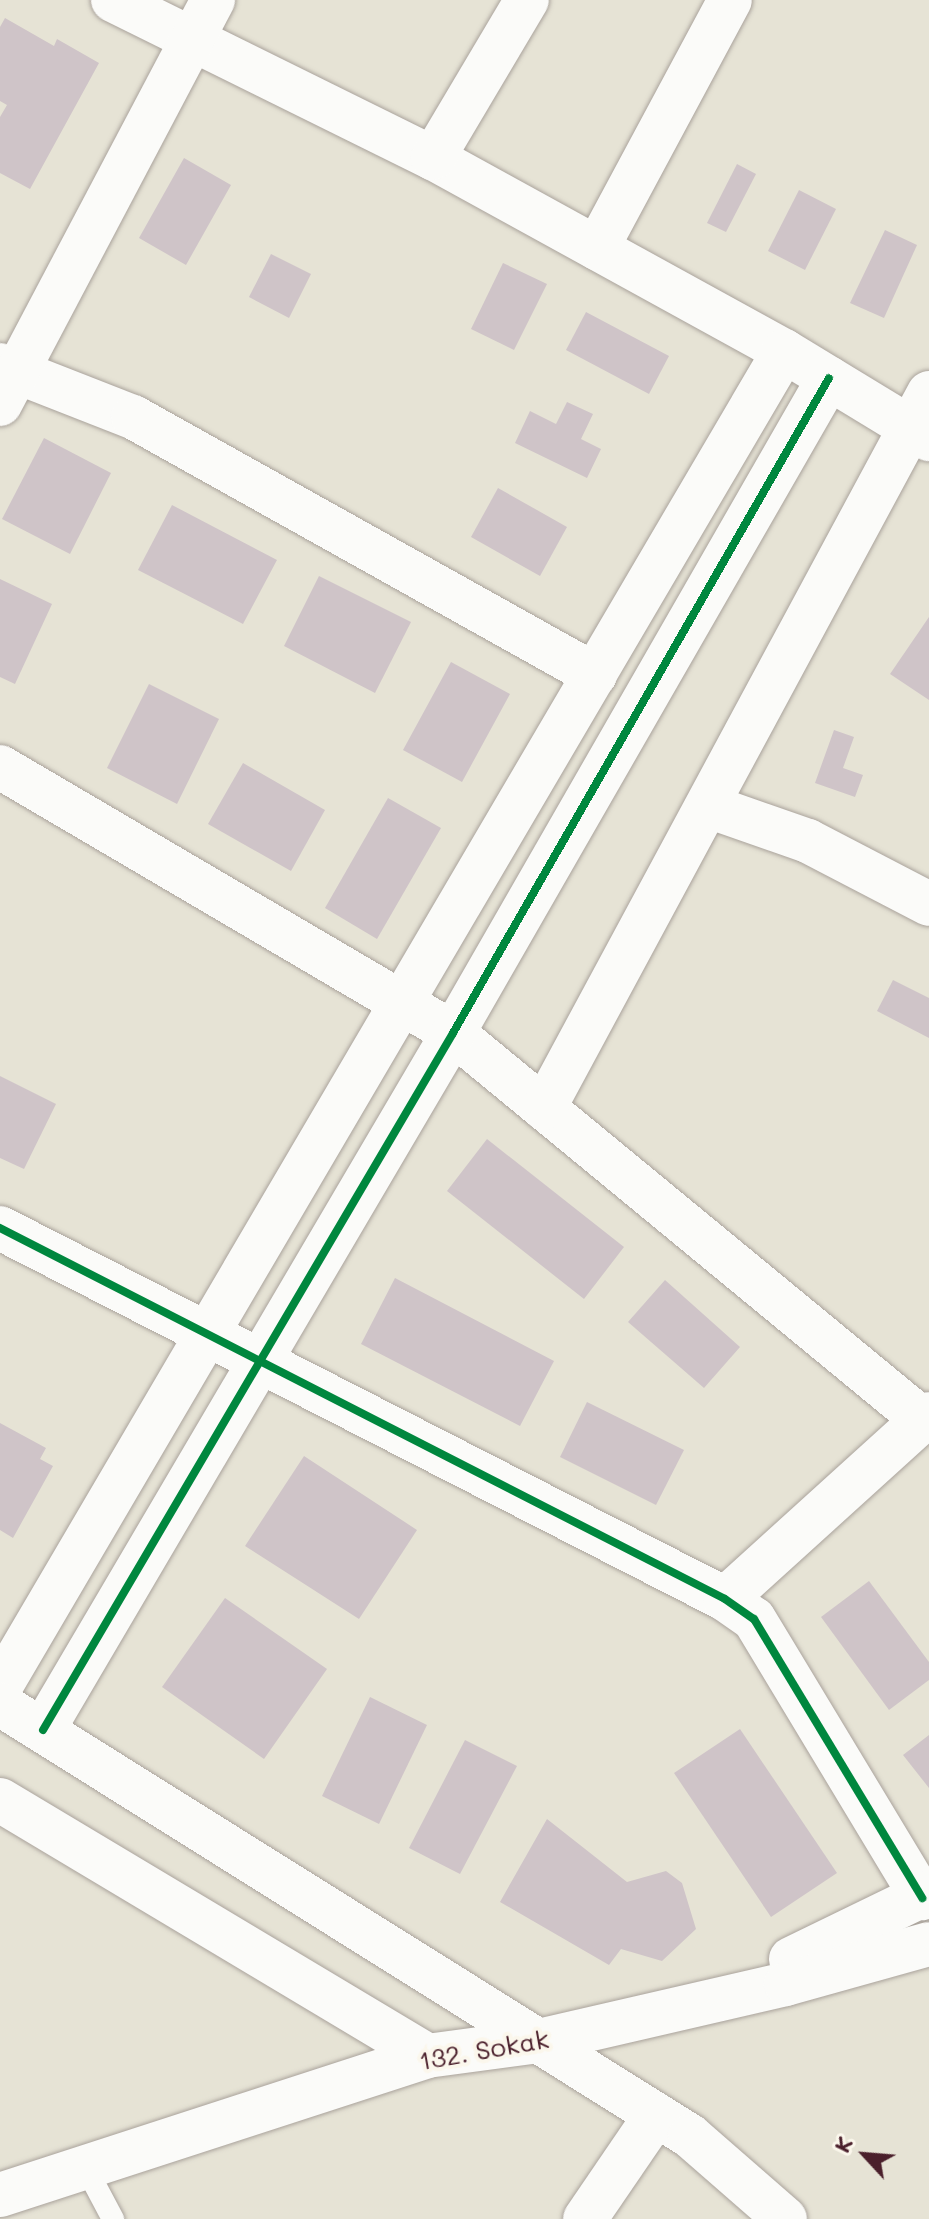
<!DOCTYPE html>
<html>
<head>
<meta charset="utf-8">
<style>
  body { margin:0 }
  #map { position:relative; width:929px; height:2219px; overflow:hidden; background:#e6e3d5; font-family:Mali,sans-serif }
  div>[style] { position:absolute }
  .building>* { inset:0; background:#cfc4c8 }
  .roads { filter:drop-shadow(0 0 2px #aaa39c) drop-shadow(0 0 2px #aaa39c) }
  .service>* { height:22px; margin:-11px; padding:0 11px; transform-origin:11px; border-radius:11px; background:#fbfbf9 }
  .minor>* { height:44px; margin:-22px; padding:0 22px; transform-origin:22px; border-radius:22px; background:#fbfbf9 }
  .tertiary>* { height:44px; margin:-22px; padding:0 22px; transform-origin:22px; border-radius:22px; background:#fbfbf9 }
  .cycleway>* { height:8px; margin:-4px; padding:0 4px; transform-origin:4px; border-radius:4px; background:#00873e }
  span { translate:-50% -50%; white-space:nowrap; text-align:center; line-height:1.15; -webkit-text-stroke:8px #fbf7ec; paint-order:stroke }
  .street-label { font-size:26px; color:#4a1f2b }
  .north { position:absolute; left:825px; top:2115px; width:80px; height:80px; -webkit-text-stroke:6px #fbf7ec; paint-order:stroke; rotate:296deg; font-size:22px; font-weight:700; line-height:32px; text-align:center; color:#4a1f2b }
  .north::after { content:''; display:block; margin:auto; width:28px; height:36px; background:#4a1f2b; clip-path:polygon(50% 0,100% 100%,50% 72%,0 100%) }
</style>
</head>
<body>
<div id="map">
  <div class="building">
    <div style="clip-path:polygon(5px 18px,54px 46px,57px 39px,99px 63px,30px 189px,0 173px,0 117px,7px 105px,0 101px,0 27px)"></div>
    <div style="clip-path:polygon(184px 158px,231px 185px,186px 265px,139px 238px)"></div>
    <div style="clip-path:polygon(737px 164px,756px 174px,726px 232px,707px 223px)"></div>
    <div style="clip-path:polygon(799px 190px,836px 209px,805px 270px,768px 251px)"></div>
    <div style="clip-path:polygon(885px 230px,917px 245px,884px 318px,850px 303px)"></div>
    <div style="clip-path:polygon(271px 254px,311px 274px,289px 318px,249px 297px)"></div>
    <div style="clip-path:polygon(503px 263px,547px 284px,514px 350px,471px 329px)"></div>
    <div style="clip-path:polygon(586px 312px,669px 356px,649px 394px,566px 350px)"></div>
    <div style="clip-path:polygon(567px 402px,593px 414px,581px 439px,601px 449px,587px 478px,515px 443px,530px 411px,556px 424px)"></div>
    <div style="clip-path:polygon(44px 438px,111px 473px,70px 554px,2px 519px)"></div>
    <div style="clip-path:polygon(498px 488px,567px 527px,540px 576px,471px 537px)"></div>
    <div style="clip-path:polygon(172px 505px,277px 560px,243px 624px,138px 570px)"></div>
    <div style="clip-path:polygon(319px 576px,411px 622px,375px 693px,284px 646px)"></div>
    <div style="clip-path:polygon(0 579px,52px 604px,15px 684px,0 677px)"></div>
    <div style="clip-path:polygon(929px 617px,929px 700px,890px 674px)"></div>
    <div style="clip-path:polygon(451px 662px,510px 694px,462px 782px,403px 750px)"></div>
    <div style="clip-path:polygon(149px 684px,219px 719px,177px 804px,107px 768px)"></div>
    <div style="clip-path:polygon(834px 730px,854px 737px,843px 768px,863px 775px,855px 797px,815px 783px)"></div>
    <div style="clip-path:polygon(243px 763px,325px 810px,291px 871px,208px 824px)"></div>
    <div style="clip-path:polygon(388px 798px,441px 828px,377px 939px,325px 908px)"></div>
    <div style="clip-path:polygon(893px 980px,929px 998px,929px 1038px,877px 1011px)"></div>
    <div style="clip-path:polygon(0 1076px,56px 1104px,24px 1169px,0 1158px)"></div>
    <div style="clip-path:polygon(487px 1139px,624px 1247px,584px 1299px,447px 1191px)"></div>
    <div style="clip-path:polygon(395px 1278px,554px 1361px,520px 1426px,361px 1344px)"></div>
    <div style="clip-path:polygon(665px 1280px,740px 1347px,704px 1388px,628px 1322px)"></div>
    <div style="clip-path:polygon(587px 1402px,684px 1450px,656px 1505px,560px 1457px)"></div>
    <div style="clip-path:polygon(0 1423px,46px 1448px,40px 1459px,53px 1466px,13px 1538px,0 1530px)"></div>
    <div style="clip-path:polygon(304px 1456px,417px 1530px,359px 1619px,245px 1546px)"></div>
    <div style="clip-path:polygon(869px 1581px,929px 1662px,929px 1680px,889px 1710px,821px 1617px)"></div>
    <div style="clip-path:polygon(225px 1598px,327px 1669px,264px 1759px,162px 1687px)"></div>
    <div style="clip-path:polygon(370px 1697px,427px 1725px,379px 1824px,322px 1796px)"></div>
    <div style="clip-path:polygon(740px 1729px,837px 1873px,771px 1917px,674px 1773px)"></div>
    <div style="clip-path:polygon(929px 1735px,929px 1788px,903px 1755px)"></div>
    <div style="clip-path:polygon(465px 1740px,517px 1766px,460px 1874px,409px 1848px)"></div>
    <div style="clip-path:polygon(547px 1819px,627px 1882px,666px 1871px,682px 1883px,696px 1929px,662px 1961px,621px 1949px,609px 1965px,500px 1902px)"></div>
  </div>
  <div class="roads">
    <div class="service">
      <div style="left:86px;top:2168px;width:58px;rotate:62.1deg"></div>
    </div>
    <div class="minor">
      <div style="left:113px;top:0;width:357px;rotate:26.3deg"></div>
      <div style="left:433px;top:158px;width:401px;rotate:28.8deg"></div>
      <div style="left:784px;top:351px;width:170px;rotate:31.3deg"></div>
      <div style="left:433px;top:158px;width:184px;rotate:-59.3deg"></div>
      <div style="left:597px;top:248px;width:281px;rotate:-61.8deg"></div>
      <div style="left:0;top:365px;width:143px;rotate:21.4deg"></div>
      <div style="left:133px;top:417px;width:529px;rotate:29.18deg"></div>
      <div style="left:0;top:767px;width:525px;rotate:30.42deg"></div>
      <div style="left:453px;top:1033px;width:609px;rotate:39.47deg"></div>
      <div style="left:708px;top:806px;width:106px;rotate:19.3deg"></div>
      <div style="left:808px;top:841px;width:136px;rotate:27.5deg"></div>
      <div style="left:544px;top:1108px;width:812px;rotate:-61.7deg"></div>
      <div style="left:0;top:1228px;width:814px;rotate:27.1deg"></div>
      <div style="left:725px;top:1599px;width:35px;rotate:35deg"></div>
      <div style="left:754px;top:1619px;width:326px;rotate:58.9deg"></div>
      <div style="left:725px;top:1599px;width:275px;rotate:-42.2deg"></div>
      <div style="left:0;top:1687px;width:1549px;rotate:-59.59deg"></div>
      <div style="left:43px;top:1730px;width:809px;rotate:-59.53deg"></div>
      <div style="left:453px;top:1033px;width:755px;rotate:-60.14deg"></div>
      <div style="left:0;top:1800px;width:498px;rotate:30.9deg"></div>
      <div style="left:791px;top:1959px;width:153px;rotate:-25.9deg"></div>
      <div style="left:0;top:2195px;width:449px;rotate:-18deg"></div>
      <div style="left:427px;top:2056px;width:113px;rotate:-7.6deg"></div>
      <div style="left:539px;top:2041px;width:253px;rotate:-13deg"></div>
      <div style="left:786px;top:1984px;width:148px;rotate:-15.6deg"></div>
      <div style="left:585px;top:2219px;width:126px;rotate:-55.7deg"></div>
    </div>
    <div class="tertiary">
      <div style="left:0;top:404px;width:457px;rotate:-62.2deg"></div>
      <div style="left:0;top:1704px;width:814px;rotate:32.05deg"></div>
      <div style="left:690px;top:2136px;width:126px;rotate:41.1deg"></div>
    </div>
  </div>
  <div class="cycleway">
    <div style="left:0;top:1228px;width:814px;rotate:27.1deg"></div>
    <div style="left:725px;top:1599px;width:35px;rotate:35deg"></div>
    <div style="left:754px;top:1619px;width:326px;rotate:58.9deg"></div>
    <div style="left:43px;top:1730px;width:809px;rotate:-59.53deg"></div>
    <div style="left:453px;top:1033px;width:755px;rotate:-60.14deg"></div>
  </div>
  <div class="street-label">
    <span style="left:484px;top:2050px;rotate:-10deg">132. Sokak</span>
  </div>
  <div class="north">K</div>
</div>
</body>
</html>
